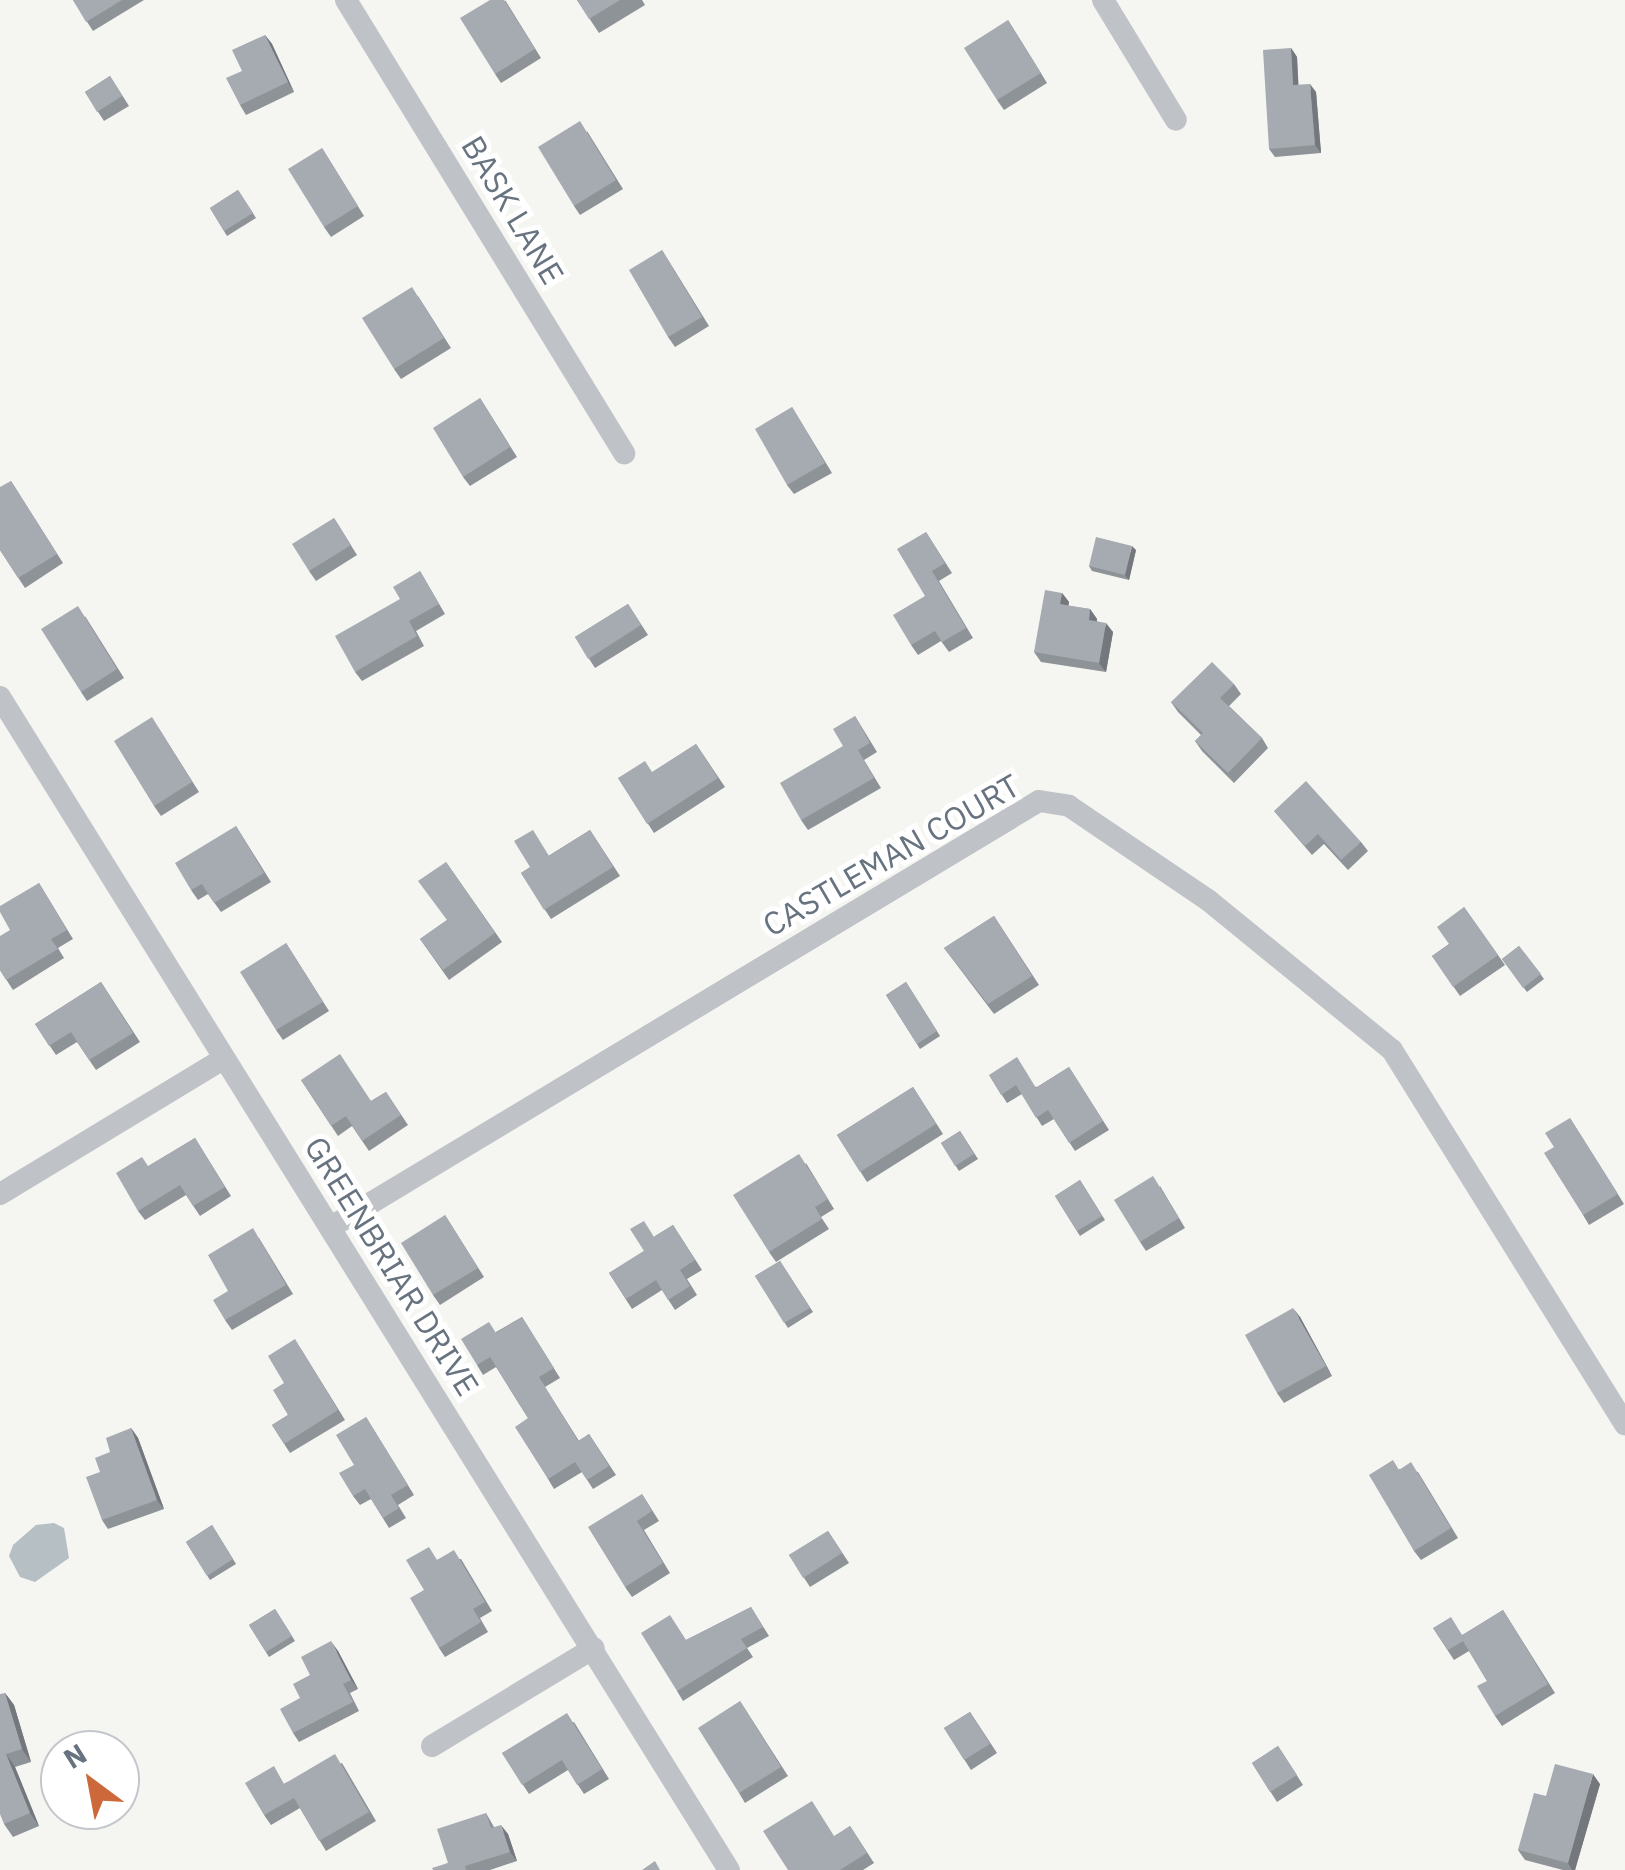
<!DOCTYPE html>
<html>
<head>
<meta charset="utf-8">
<style>
  body { margin:0 }
  #map { position:relative; width:1625px; height:1870px; overflow:hidden; background:#f5f5f2; font-family:"IBM Plex Sans",sans-serif }
  div>[style] { position:absolute }
  .water>* { inset:0; background:#b6bfc4 }
  .street>* { height:22px; margin:-11px; padding:0 11px; transform-origin:11px; border-radius:11px; background:#bfc2c6 }
  .wall>* { inset:0; background:#8e9398 }
  .shaded-wall>* { inset:0; background:#74787c }
  .building>* { inset:0; background:#a5abb1 }
  span { translate:-50% -50%; white-space:nowrap; text-align:center; line-height:1.15; -webkit-text-stroke:10px #fff; paint-order:stroke }
  .street-label { font-size:32px; color:#687380 }
  .north { position:absolute; left:40px; top:1730px; width:100px; height:100px; box-sizing:border-box; background:#fff; border:2px solid #c3c7cc; border-radius:50%; rotate:328deg; font-size:28px; font-weight:700; line-height:40px; text-align:center; color:#687380 }
  .north::after { content:''; display:block; margin:auto; width:35px; height:45px; background:#cd683a; clip-path:polygon(50% 0,100% 100%,50% 72%,0 100%) }
</style>
</head>
<body>
<div id="map">
  <div class="water">
    <div style="clip-path:polygon(54px 1523px,64px 1528px,69px 1558px,35px 1582px,20px 1577px,9px 1556px,13px 1545px,36px 1525px)"></div>
  </div>
  <div class="street">
    <div style="left:346px;top:0;width:532px;rotate:58.46deg"></div>
    <div style="left:1103px;top:0;width:140px;rotate:58.7deg"></div>
    <div style="left:0;top:697px;width:1381px;rotate:58.14deg"></div>
    <div style="left:0;top:1194px;width:261px;rotate:-31.2deg"></div>
    <div style="left:331px;top:1227px;width:826px;rotate:-31.04deg"></div>
    <div style="left:1039px;top:801px;width:30px;rotate:9deg"></div>
    <div style="left:1069px;top:806px;width:168px;rotate:34.1deg"></div>
    <div style="left:1208px;top:900px;width:237px;rotate:39.2deg"></div>
    <div style="left:1392px;top:1050px;width:441px;rotate:58.1deg"></div>
    <div style="left:432px;top:1746px;width:189px;rotate:-31.2deg"></div>
  </div>
  <div class="wall">
    <div style="clip-path:polygon(73px 0,144px 0,93px 31px)"></div>
    <div style="clip-path:polygon(505px 0,541px 58px,501px 83px,495px 74px)"></div>
    <div style="clip-path:polygon(577px 0,642px 0,645px 5px,599px 33px)"></div>
    <div style="clip-path:polygon(1008px 20px,1047px 83px,1004px 110px,997px 100px)"></div>
    <div style="clip-path:polygon(265px 35px,272px 44px,294px 92px,246px 115px,240px 105px,242px 71px)"></div>
    <div style="clip-path:polygon(1291px 48px,1297px 57px,1298px 85px,1316px 92px,1321px 153px,1275px 157px,1269px 149px)"></div>
    <div style="clip-path:polygon(110px 76px,129px 106px,104px 121px,85px 92px)"></div>
    <div style="clip-path:polygon(587px 131px,623px 189px,580px 215px,574px 206px)"></div>
    <div style="clip-path:polygon(322px 148px,364px 216px,331px 237px,324px 227px)"></div>
    <div style="clip-path:polygon(238px 190px,256px 218px,227px 236px,210px 208px)"></div>
    <div style="clip-path:polygon(662px 250px,709px 326px,675px 347px,668px 337px)"></div>
    <div style="clip-path:polygon(418px 296px,451px 348px,401px 379px,394px 369px)"></div>
    <div style="clip-path:polygon(480px 398px,517px 457px,470px 486px,463px 477px)"></div>
    <div style="clip-path:polygon(792px 407px,832px 473px,794px 494px,787px 485px)"></div>
    <div style="clip-path:polygon(11px 481px,63px 563px,25px 588px,0 550px)"></div>
    <div style="clip-path:polygon(334px 518px,357px 555px,316px 581px,309px 571px)"></div>
    <div style="clip-path:polygon(926px 532px,952px 573px,939px 581px,973px 638px,949px 652px,941px 641px,918px 655px,911px 645px,925px 596px)"></div>
    <div style="clip-path:polygon(1136px 550px,1129px 580px,1092px 571px,1089px 566px)"></div>
    <div style="clip-path:polygon(420px 571px,445px 614px,416px 631px,424px 646px,362px 681px,355px 672px,400px 599px)"></div>
    <div style="clip-path:polygon(1062px 593px,1069px 602px,1068px 606px,1090px 609px,1097px 619px,1097px 621px,1113px 632px,1106px 672px,1041px 662px,1034px 652px)"></div>
    <div style="clip-path:polygon(628px 604px,648px 635px,595px 668px,575px 637px)"></div>
    <div style="clip-path:polygon(85px 616px,124px 678px,87px 701px,81px 692px)"></div>
    <div style="clip-path:polygon(1234px 684px,1241px 694px,1229px 706px,1262px 738px,1268px 748px,1234px 783px,1202px 751px,1195px 741px,1201px 735px,1178px 712px,1171px 702px)"></div>
    <div style="clip-path:polygon(855px 716px,877px 752px,864px 760px,881px 788px,808px 830px,801px 820px,843px 746px)"></div>
    <div style="clip-path:polygon(158px 727px,199px 792px,161px 816px,154px 806px)"></div>
    <div style="clip-path:polygon(696px 744px,725px 787px,654px 833px,618px 778px,653px 772px)"></div>
    <div style="clip-path:polygon(1274px 811px,1361px 842px,1368px 851px,1348px 870px,1324px 844px,1312px 855px)"></div>
    <div style="clip-path:polygon(236px 826px,271px 882px,221px 912px,208px 894px,198px 900px,191px 890px)"></div>
    <div style="clip-path:polygon(590px 830px,620px 876px,551px 919px,521px 873px)"></div>
    <div style="clip-path:polygon(446px 862px,502px 942px,449px 980px,420px 939px,447px 920px)"></div>
    <div style="clip-path:polygon(39px 883px,73px 939px,58px 948px,64px 958px,13px 990px,0 970px,10px 930px)"></div>
    <div style="clip-path:polygon(1464px 907px,1505px 965px,1460px 996px,1432px 956px,1449px 944px)"></div>
    <div style="clip-path:polygon(994px 916px,1039px 985px,994px 1014px,944px 948px)"></div>
    <div style="clip-path:polygon(286px 943px,329px 1011px,283px 1040px,276px 1030px)"></div>
    <div style="clip-path:polygon(1519px 946px,1544px 979px,1527px 992px,1502px 959px)"></div>
    <div style="clip-path:polygon(101px 982px,140px 1042px,96px 1070px,77px 1042px,56px 1055px,35px 1024px)"></div>
    <div style="clip-path:polygon(906px 982px,940px 1036px,920px 1049px,886px 995px)"></div>
    <div style="clip-path:polygon(1069px 1067px,1109px 1130px,1075px 1151px,1054px 1119px,1042px 1126px,1022px 1094px,1007px 1103px,989px 1075px,1037px 1087px)"></div>
    <div style="clip-path:polygon(301px 1080px,371px 1101px,386px 1092px,408px 1125px,369px 1151px,352px 1126px,338px 1136px)"></div>
    <div style="clip-path:polygon(913px 1087px,943px 1134px,867px 1182px,837px 1135px)"></div>
    <div style="clip-path:polygon(1570px 1118px,1624px 1204px,1589px 1225px,1583px 1215px)"></div>
    <div style="clip-path:polygon(960px 1131px,978px 1159px,959px 1171px,941px 1143px)"></div>
    <div style="clip-path:polygon(195px 1138px,231px 1196px,200px 1216px,186px 1195px,145px 1220px,138px 1211px,149px 1166px)"></div>
    <div style="clip-path:polygon(806px 1163px,834px 1209px,821px 1217px,829px 1229px,776px 1262px,769px 1252px)"></div>
    <div style="clip-path:polygon(1080px 1180px,1105px 1220px,1080px 1236px,1055px 1196px)"></div>
    <div style="clip-path:polygon(1160px 1186px,1185px 1228px,1146px 1251px,1140px 1242px)"></div>
    <div style="clip-path:polygon(445px 1215px,484px 1277px,440px 1305px,433px 1295px)"></div>
    <div style="clip-path:polygon(673px 1225px,702px 1270px,687px 1279px,697px 1295px,675px 1310px,662px 1290px,632px 1309px,609px 1273px,644px 1251px,655px 1236px)"></div>
    <div style="clip-path:polygon(259px 1238px,293px 1294px,232px 1330px,225px 1320px)"></div>
    <div style="clip-path:polygon(780px 1261px,813px 1312px,788px 1328px,755px 1276px)"></div>
    <div style="clip-path:polygon(522px 1317px,560px 1378px,545px 1387px,579px 1441px,589px 1434px,616px 1475px,593px 1489px,582px 1472px,554px 1489px,548px 1479px,528px 1418px,496px 1367px,483px 1375px,477px 1365px,496px 1332px)"></div>
    <div style="clip-path:polygon(1300px 1317px,1332px 1376px,1284px 1403px,1277px 1393px)"></div>
    <div style="clip-path:polygon(301px 1349px,345px 1420px,290px 1453px,272px 1425px,288px 1415px,284px 1383px)"></div>
    <div style="clip-path:polygon(366px 1417px,414px 1495px,398px 1505px,406px 1518px,389px 1528px,371px 1499px,360px 1505px,353px 1496px,354px 1465px)"></div>
    <div style="clip-path:polygon(131px 1428px,138px 1438px,164px 1509px,108px 1529px,102px 1520px,100px 1472px,110px 1452px)"></div>
    <div style="clip-path:polygon(1399px 1469px,1418px 1472px,1458px 1538px,1421px 1560px,1414px 1551px)"></div>
    <div style="clip-path:polygon(642px 1494px,659px 1521px,644px 1530px,670px 1573px,632px 1597px,625px 1587px)"></div>
    <div style="clip-path:polygon(212px 1525px,236px 1564px,210px 1580px,186px 1542px)"></div>
    <div style="clip-path:polygon(828px 1531px,849px 1563px,810px 1587px,789px 1555px)"></div>
    <div style="clip-path:polygon(438px 1559px,461px 1559px,492px 1611px,480px 1618px,488px 1632px,445px 1657px,439px 1648px,424px 1590px)"></div>
    <div style="clip-path:polygon(751px 1607px,769px 1636px,747px 1648px,753px 1657px,683px 1701px,677px 1691px,686px 1640px)"></div>
    <div style="clip-path:polygon(275px 1609px,295px 1641px,269px 1657px,249px 1625px)"></div>
    <div style="clip-path:polygon(1503px 1610px,1555px 1693px,1502px 1726px,1495px 1716px,1487px 1681px,1469px 1651px,1454px 1660px,1433px 1628px,1463px 1635px)"></div>
    <div style="clip-path:polygon(338px 1651px,358px 1689px,350px 1693px,359px 1711px,299px 1742px,293px 1733px,300px 1698px,310px 1675px)"></div>
    <div style="clip-path:polygon(5px 1693px,14px 1705px,31px 1762px,15px 1767px,39px 1826px,13px 1837px,4px 1824px)"></div>
    <div style="clip-path:polygon(740px 1701px,788px 1776px,745px 1803px,739px 1793px)"></div>
    <div style="clip-path:polygon(970px 1712px,997px 1753px,971px 1770px,944px 1728px)"></div>
    <div style="clip-path:polygon(574px 1722px,609px 1779px,584px 1794px,568px 1770px,529px 1794px,502px 1753px)"></div>
    <div style="clip-path:polygon(1278px 1746px,1303px 1785px,1277px 1802px,1252px 1763px)"></div>
    <div style="clip-path:polygon(342px 1763px,376px 1821px,326px 1851px,300px 1808px,271px 1825px,264px 1815px,285px 1783px)"></div>
    <div style="clip-path:polygon(1600px 1784px,1575px 1870px,1563px 1870px,1525px 1860px,1518px 1850px,1546px 1796px)"></div>
    <div style="clip-path:polygon(486px 1813px,494px 1827px,508px 1834px,517px 1861px,490px 1870px,433px 1870px,448px 1863px)"></div>
    <div style="clip-path:polygon(850px 1826px,874px 1863px,863px 1870px,788px 1870px)"></div>
  </div>
  <div class="shaded-wall">
    <div style="clip-path:polygon(265px 35px,272px 44px,294px 92px,288px 82px)"></div>
    <div style="clip-path:polygon(1291px 48px,1297px 57px,1299px 94px,1293px 85px)"></div>
    <div style="clip-path:polygon(1310px 84px,1316px 92px,1321px 153px,1315px 145px)"></div>
    <div style="clip-path:polygon(1132px 546px,1136px 550px,1129px 580px,1125px 575px)"></div>
    <div style="clip-path:polygon(1062px 593px,1069px 602px,1067px 614px,1060px 604px)"></div>
    <div style="clip-path:polygon(1090px 609px,1097px 619px,1095px 629px,1089px 620px)"></div>
    <div style="clip-path:polygon(1106px 623px,1113px 632px,1106px 672px,1099px 663px)"></div>
    <div style="clip-path:polygon(1293px 1308px,1300px 1317px,1332px 1376px,1326px 1366px)"></div>
    <div style="clip-path:polygon(131px 1428px,138px 1438px,164px 1509px,157px 1500px)"></div>
    <div style="clip-path:polygon(331px 1641px,338px 1651px,358px 1689px,351px 1680px)"></div>
    <div style="clip-path:polygon(5px 1693px,14px 1705px,31px 1762px,22px 1749px)"></div>
    <div style="clip-path:polygon(6px 1754px,15px 1767px,39px 1826px,30px 1813px)"></div>
    <div style="clip-path:polygon(1593px 1774px,1600px 1784px,1575px 1870px,1572px 1870px,1568px 1863px)"></div>
    <div style="clip-path:polygon(501px 1825px,508px 1834px,517px 1861px,510px 1852px)"></div>
  </div>
  <div class="building">
    <div style="clip-path:polygon(73px 0,122px 0,86px 22px)"></div>
    <div style="clip-path:polygon(490px 0,504px 0,535px 49px,495px 74px,460px 18px)"></div>
    <div style="clip-path:polygon(577px 0,620px 0,589px 19px)"></div>
    <div style="clip-path:polygon(1008px 20px,1041px 73px,997px 100px,964px 48px)"></div>
    <div style="clip-path:polygon(265px 35px,288px 82px,240px 105px,226px 78px,242px 71px,232px 50px)"></div>
    <div style="clip-path:polygon(1291px 48px,1293px 85px,1310px 84px,1315px 145px,1269px 149px,1263px 50px)"></div>
    <div style="clip-path:polygon(110px 76px,122px 96px,97px 112px,85px 92px)"></div>
    <div style="clip-path:polygon(580px 121px,616px 180px,574px 206px,538px 147px)"></div>
    <div style="clip-path:polygon(322px 148px,358px 206px,324px 227px,288px 169px)"></div>
    <div style="clip-path:polygon(238px 190px,253px 213px,224px 231px,210px 208px)"></div>
    <div style="clip-path:polygon(662px 250px,702px 317px,668px 337px,629px 270px)"></div>
    <div style="clip-path:polygon(412px 287px,444px 338px,394px 369px,362px 318px)"></div>
    <div style="clip-path:polygon(480px 398px,510px 447px,463px 477px,433px 428px)"></div>
    <div style="clip-path:polygon(792px 407px,825px 463px,787px 485px,755px 429px)"></div>
    <div style="clip-path:polygon(11px 481px,57px 554px,18px 578px,0 550px,0 487px)"></div>
    <div style="clip-path:polygon(334px 518px,351px 545px,309px 571px,292px 544px)"></div>
    <div style="clip-path:polygon(926px 532px,945px 563px,932px 571px,966px 628px,942px 642px,935px 631px,911px 645px,893px 615px,925px 596px,897px 549px)"></div>
    <div style="clip-path:polygon(1096px 537px,1132px 546px,1125px 575px,1089px 566px)"></div>
    <div style="clip-path:polygon(420px 571px,439px 604px,409px 621px,417px 636px,355px 672px,335px 636px,400px 599px,393px 587px)"></div>
    <div style="clip-path:polygon(1045px 590px,1062px 593px,1060px 604px,1090px 609px,1089px 620px,1106px 623px,1099px 663px,1034px 652px)"></div>
    <div style="clip-path:polygon(628px 604px,641px 625px,588px 659px,575px 637px)"></div>
    <div style="clip-path:polygon(78px 606px,117px 669px,81px 692px,41px 629px)"></div>
    <div style="clip-path:polygon(1212px 662px,1234px 684px,1220px 698px,1262px 738px,1228px 773px,1195px 741px,1203px 733px,1171px 702px)"></div>
    <div style="clip-path:polygon(855px 716px,870px 743px,858px 750px,874px 778px,801px 820px,780px 783px,843px 746px,833px 729px)"></div>
    <div style="clip-path:polygon(152px 717px,192px 782px,154px 806px,114px 741px)"></div>
    <div style="clip-path:polygon(696px 744px,718px 778px,647px 824px,618px 778px,645px 761px,652px 772px)"></div>
    <div style="clip-path:polygon(1306px 781px,1361px 842px,1341px 860px,1318px 834px,1305px 846px,1274px 811px)"></div>
    <div style="clip-path:polygon(236px 826px,264px 873px,214px 903px,202px 884px,191px 890px,175px 863px)"></div>
    <div style="clip-path:polygon(533px 830px,549px 856px,590px 830px,613px 867px,544px 910px,521px 873px,530px 867px,514px 841px)"></div>
    <div style="clip-path:polygon(446px 862px,495px 933px,443px 970px,420px 939px,447px 920px,418px 881px)"></div>
    <div style="clip-path:polygon(39px 883px,67px 930px,51px 939px,58px 949px,6px 980px,0 970px,0 936px,10px 930px,0 912px,0 906px)"></div>
    <div style="clip-path:polygon(1464px 907px,1498px 955px,1453px 987px,1432px 956px,1449px 944px,1437px 927px)"></div>
    <div style="clip-path:polygon(994px 916px,1032px 976px,988px 1004px,944px 948px)"></div>
    <div style="clip-path:polygon(286px 943px,323px 1002px,276px 1030px,240px 972px)"></div>
    <div style="clip-path:polygon(1519px 946px,1541px 974px,1523px 988px,1502px 959px)"></div>
    <div style="clip-path:polygon(101px 982px,133px 1033px,89px 1060px,71px 1032px,49px 1046px,35px 1024px)"></div>
    <div style="clip-path:polygon(906px 982px,937px 1031px,917px 1044px,886px 995px)"></div>
    <div style="clip-path:polygon(340px 1054px,371px 1101px,386px 1092px,401px 1115px,362px 1141px,346px 1116px,331px 1126px,301px 1080px)"></div>
    <div style="clip-path:polygon(1017px 1057px,1036px 1088px,1069px 1067px,1103px 1121px,1069px 1143px,1048px 1110px,1036px 1118px,1016px 1085px,1001px 1095px,989px 1075px)"></div>
    <div style="clip-path:polygon(913px 1087px,936px 1124px,860px 1172px,837px 1135px)"></div>
    <div style="clip-path:polygon(1570px 1118px,1618px 1194px,1583px 1215px,1544px 1153px,1554px 1147px,1545px 1133px)"></div>
    <div style="clip-path:polygon(960px 1131px,974px 1154px,955px 1166px,941px 1143px)"></div>
    <div style="clip-path:polygon(195px 1138px,225px 1187px,193px 1206px,180px 1185px,138px 1211px,116px 1173px,142px 1157px,148px 1166px)"></div>
    <div style="clip-path:polygon(799px 1154px,828px 1199px,815px 1207px,822px 1219px,769px 1252px,733px 1195px)"></div>
    <div style="clip-path:polygon(1153px 1176px,1179px 1218px,1140px 1242px,1114px 1200px)"></div>
    <div style="clip-path:polygon(1080px 1180px,1102px 1216px,1077px 1231px,1055px 1196px)"></div>
    <div style="clip-path:polygon(445px 1215px,478px 1268px,433px 1295px,401px 1243px)"></div>
    <div style="clip-path:polygon(644px 1221px,654px 1237px,673px 1225px,695px 1260px,680px 1270px,690px 1286px,668px 1300px,656px 1280px,626px 1299px,609px 1273px,644px 1251px,630px 1229px)"></div>
    <div style="clip-path:polygon(253px 1228px,286px 1285px,225px 1320px,213px 1300px,228px 1291px,208px 1255px)"></div>
    <div style="clip-path:polygon(780px 1261px,810px 1308px,784px 1323px,755px 1276px)"></div>
    <div style="clip-path:polygon(1293px 1308px,1326px 1366px,1277px 1393px,1245px 1335px)"></div>
    <div style="clip-path:polygon(522px 1317px,554px 1368px,539px 1377px,578px 1441px,589px 1434px,609px 1466px,587px 1480px,575px 1462px,548px 1479px,515px 1427px,528px 1418px,490px 1357px,477px 1365px,461px 1339px,489px 1322px,496px 1333px)"></div>
    <div style="clip-path:polygon(295px 1339px,338px 1410px,284px 1444px,272px 1425px,288px 1415px,273px 1390px,284px 1383px,268px 1356px)"></div>
    <div style="clip-path:polygon(366px 1417px,408px 1485px,391px 1495px,399px 1508px,383px 1518px,365px 1489px,353px 1496px,339px 1473px,354px 1465px,336px 1435px)"></div>
    <div style="clip-path:polygon(131px 1428px,157px 1500px,102px 1520px,86px 1477px,100px 1472px,95px 1458px,110px 1452px,106px 1438px)"></div>
    <div style="clip-path:polygon(1393px 1460px,1399px 1470px,1411px 1462px,1451px 1528px,1414px 1551px,1369px 1475px)"></div>
    <div style="clip-path:polygon(642px 1494px,652px 1511px,637px 1521px,663px 1563px,625px 1587px,588px 1527px)"></div>
    <div style="clip-path:polygon(212px 1525px,233px 1559px,207px 1576px,186px 1542px)"></div>
    <div style="clip-path:polygon(828px 1531px,842px 1553px,803px 1578px,789px 1555px)"></div>
    <div style="clip-path:polygon(429px 1547px,437px 1560px,454px 1550px,485px 1602px,473px 1609px,481px 1622px,439px 1648px,410px 1598px,424px 1590px,406px 1560px)"></div>
    <div style="clip-path:polygon(751px 1607px,763px 1627px,741px 1639px,747px 1648px,677px 1691px,641px 1633px,670px 1615px,686px 1640px)"></div>
    <div style="clip-path:polygon(275px 1609px,292px 1636px,266px 1652px,249px 1625px)"></div>
    <div style="clip-path:polygon(1503px 1610px,1548px 1684px,1495px 1716px,1477px 1686px,1487px 1681px,1463px 1641px,1448px 1650px,1433px 1628px,1451px 1617px,1462px 1635px)"></div>
    <div style="clip-path:polygon(331px 1641px,351px 1680px,343px 1684px,353px 1702px,293px 1733px,280px 1709px,300px 1698px,293px 1684px,310px 1675px,301px 1657px)"></div>
    <div style="clip-path:polygon(5px 1693px,22px 1749px,6px 1754px,30px 1813px,4px 1824px,0 1814px,0 1694px)"></div>
    <div style="clip-path:polygon(740px 1701px,781px 1767px,739px 1793px,698px 1728px)"></div>
    <div style="clip-path:polygon(970px 1712px,990px 1744px,964px 1760px,944px 1728px)"></div>
    <div style="clip-path:polygon(567px 1713px,602px 1769px,577px 1785px,562px 1760px,522px 1785px,502px 1753px)"></div>
    <div style="clip-path:polygon(1278px 1746px,1297px 1775px,1270px 1792px,1252px 1763px)"></div>
    <div style="clip-path:polygon(335px 1754px,369px 1812px,319px 1841px,294px 1798px,264px 1815px,245px 1783px,274px 1766px,284px 1784px)"></div>
    <div style="clip-path:polygon(1555px 1764px,1593px 1774px,1568px 1863px,1518px 1850px,1534px 1793px,1546px 1796px)"></div>
    <div style="clip-path:polygon(812px 1801px,834px 1836px,850px 1826px,867px 1853px,840px 1870px,788px 1870px,763px 1831px)"></div>
    <div style="clip-path:polygon(486px 1813px,491px 1828px,501px 1825px,510px 1852px,465px 1866px,466px 1870px,433px 1870px,432px 1868px,448px 1863px,437px 1829px)"></div>
    <div style="clip-path:polygon(655px 1861px,660px 1870px,642px 1870px)"></div>
  </div>
  <div class="street-label">
    <span style="left:513px;top:210px;rotate:59deg">BASK LANE</span>
    <span style="left:891px;top:855px;rotate:-30deg">CASTLEMAN COURT</span>
    <span style="left:392px;top:1266px;rotate:58deg">GREENBRIAR DRIVE</span>
  </div>
  <div class="north">N</div>
</div>
</body>
</html>
